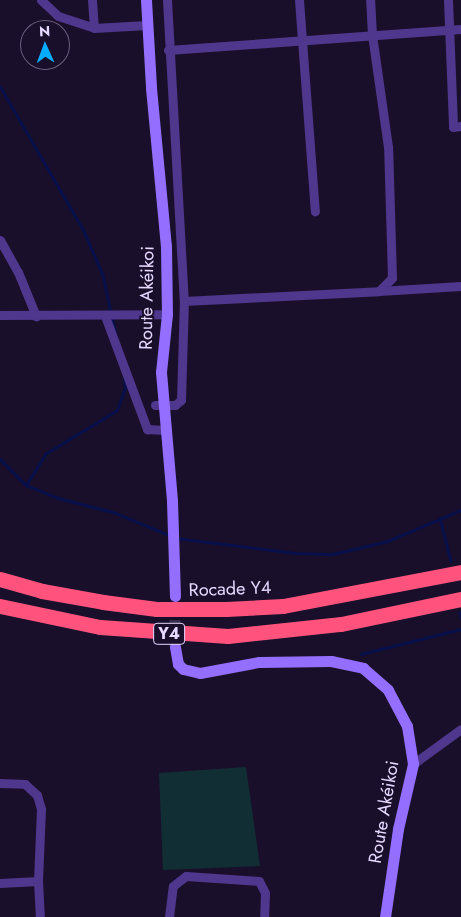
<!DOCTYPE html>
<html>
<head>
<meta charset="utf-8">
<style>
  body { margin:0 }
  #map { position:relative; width:461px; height:917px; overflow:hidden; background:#1a0f2a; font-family:Jost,sans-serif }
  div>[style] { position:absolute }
  .green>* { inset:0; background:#112e35 }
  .stream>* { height:2.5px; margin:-1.25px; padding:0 1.25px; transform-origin:1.25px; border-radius:1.25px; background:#07104b }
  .secondary-tunnel>* { height:11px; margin-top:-5.5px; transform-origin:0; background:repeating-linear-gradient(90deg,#392d4a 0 11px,transparent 0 16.5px) }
  .street>* { height:9px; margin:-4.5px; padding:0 4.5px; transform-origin:4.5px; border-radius:4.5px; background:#4e378c }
  .secondary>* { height:11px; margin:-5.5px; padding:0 5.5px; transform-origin:5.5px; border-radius:5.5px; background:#946fff }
  .highway>* { height:15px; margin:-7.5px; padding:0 7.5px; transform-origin:7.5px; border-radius:7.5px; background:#ff537e }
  span { translate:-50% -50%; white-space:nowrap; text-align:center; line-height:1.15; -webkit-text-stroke:4px #1a0f2a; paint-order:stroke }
  .shield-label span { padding:1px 4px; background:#1a0f2a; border:1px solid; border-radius:4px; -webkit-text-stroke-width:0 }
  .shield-label { font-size:16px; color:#e6d8ff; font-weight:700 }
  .street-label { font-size:18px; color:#e6d8ff }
  .north { position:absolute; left:20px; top:20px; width:50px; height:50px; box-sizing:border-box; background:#1a0f2a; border:1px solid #6c5f7f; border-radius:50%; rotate:358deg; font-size:14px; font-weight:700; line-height:20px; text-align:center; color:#e6d8ff }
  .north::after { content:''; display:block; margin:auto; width:18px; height:22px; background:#04acff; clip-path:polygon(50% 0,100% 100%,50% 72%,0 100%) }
</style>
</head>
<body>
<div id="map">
  <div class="green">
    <div style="clip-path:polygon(246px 767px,260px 866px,163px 870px,159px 773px)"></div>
  </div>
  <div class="stream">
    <div style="left:0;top:86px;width:168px;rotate:59.9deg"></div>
    <div style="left:84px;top:231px;width:48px;rotate:66.6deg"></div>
    <div style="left:103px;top:275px;width:38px;rotate:78deg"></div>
    <div style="left:112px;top:317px;width:17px;rotate:77deg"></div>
    <div style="left:0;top:459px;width:37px;rotate:45deg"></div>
    <div style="left:26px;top:485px;width:35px;rotate:22deg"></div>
    <div style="left:58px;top:498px;width:57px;rotate:14.3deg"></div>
    <div style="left:113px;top:512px;width:61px;rotate:22.3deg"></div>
    <div style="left:26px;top:485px;width:36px;rotate:-58deg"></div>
    <div style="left:45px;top:454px;width:84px;rotate:-31.4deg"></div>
    <div style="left:117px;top:410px;width:23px;rotate:-70deg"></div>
    <div style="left:125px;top:388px;width:9px;rotate:-96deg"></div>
    <div style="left:440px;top:518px;width:44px;rotate:75.7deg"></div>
    <div style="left:176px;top:538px;width:122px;rotate:7.1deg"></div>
    <div style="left:297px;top:553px;width:36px;rotate:2deg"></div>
    <div style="left:333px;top:554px;width:57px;rotate:-13.3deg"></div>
    <div style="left:388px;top:541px;width:79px;rotate:-23deg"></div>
    <div style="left:460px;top:612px;width:5px;rotate:79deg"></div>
    <div style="left:361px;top:654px;width:103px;rotate:-14deg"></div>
  </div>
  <div class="secondary-tunnel">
    <div style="left:175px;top:647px;width:44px;rotate:-90deg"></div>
  </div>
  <div class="street">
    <div style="left:41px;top:0;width:23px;rotate:43deg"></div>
    <div style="left:58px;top:16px;width:38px;rotate:18deg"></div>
    <div style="left:94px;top:28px;width:53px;rotate:-3.2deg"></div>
    <div style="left:92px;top:0;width:28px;rotate:86deg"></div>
    <div style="left:167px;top:0;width:301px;rotate:86.8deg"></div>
    <div style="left:184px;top:301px;width:195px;rotate:-2.9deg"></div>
    <div style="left:379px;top:291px;width:18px;rotate:-45deg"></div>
    <div style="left:392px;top:278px;width:131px;rotate:-91.7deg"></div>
    <div style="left:388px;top:147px;width:113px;rotate:-98.1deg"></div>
    <div style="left:372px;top:35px;width:35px;rotate:-93deg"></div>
    <div style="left:299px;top:0;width:212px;rotate:85.7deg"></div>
    <div style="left:448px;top:0;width:127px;rotate:87.7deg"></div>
    <div style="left:453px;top:127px;width:8px;rotate:-7deg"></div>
    <div style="left:168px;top:50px;width:294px;rotate:-4.1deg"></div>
    <div style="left:0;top:240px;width:37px;rotate:61deg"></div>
    <div style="left:18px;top:272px;width:48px;rotate:67.8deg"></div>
    <div style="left:379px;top:291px;width:82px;rotate:-3.5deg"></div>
    <div style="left:0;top:315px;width:167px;rotate:-0.3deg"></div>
    <div style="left:105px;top:316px;width:121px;rotate:69.6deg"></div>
    <div style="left:147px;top:429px;width:18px;rotate:3deg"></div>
    <div style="left:155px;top:405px;width:20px"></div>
    <div style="left:175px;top:405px;width:8px;rotate:-40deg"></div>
    <div style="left:181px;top:400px;width:99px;rotate:-88.3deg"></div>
    <div style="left:413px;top:764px;width:59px;rotate:-36.1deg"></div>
    <div style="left:0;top:783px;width:25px;rotate:2deg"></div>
    <div style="left:25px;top:784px;width:16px;rotate:43deg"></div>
    <div style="left:37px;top:795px;width:15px;rotate:74deg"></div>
    <div style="left:41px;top:809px;width:72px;rotate:92.4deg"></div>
    <div style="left:38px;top:881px;width:36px;rotate:87deg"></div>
    <div style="left:0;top:883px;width:38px;rotate:-3deg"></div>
    <div style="left:169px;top:917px;width:31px;rotate:-83deg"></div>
    <div style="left:173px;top:886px;width:16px;rotate:-38deg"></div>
    <div style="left:186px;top:876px;width:73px;rotate:3.9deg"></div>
    <div style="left:259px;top:881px;width:13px;rotate:63deg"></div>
    <div style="left:265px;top:893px;width:24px;rotate:92deg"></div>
  </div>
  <div class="secondary">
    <div style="left:146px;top:0;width:88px;rotate:86.7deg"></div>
    <div style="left:151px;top:88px;width:159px;rotate:84.6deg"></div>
    <div style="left:166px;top:246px;width:68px;rotate:89.2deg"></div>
    <div style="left:167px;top:314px;width:58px;rotate:95.9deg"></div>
    <div style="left:161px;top:372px;width:129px;rotate:85.1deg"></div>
    <div style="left:172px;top:501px;width:95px;rotate:88.2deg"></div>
    <div style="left:175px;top:647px;width:17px;rotate:80deg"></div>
    <div style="left:178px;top:664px;width:7px;rotate:45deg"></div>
    <div style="left:183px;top:669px;width:17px;rotate:13deg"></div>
    <div style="left:200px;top:673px;width:60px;rotate:-10.6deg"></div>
    <div style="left:259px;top:662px;width:72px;rotate:-0.8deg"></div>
    <div style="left:331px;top:661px;width:33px;rotate:12deg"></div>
    <div style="left:363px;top:668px;width:33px;rotate:41deg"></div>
    <div style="left:388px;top:690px;width:41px;rotate:62.2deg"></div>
    <div style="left:407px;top:726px;width:38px;rotate:81deg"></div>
    <div style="left:413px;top:764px;width:67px;rotate:103deg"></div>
    <div style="left:398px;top:829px;width:89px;rotate:98.4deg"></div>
  </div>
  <div class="highway">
    <div style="left:0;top:579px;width:44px;rotate:15.9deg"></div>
    <div style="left:42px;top:591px;width:62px;rotate:10.2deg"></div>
    <div style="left:103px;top:602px;width:54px;rotate:7.4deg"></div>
    <div style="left:157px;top:609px;width:69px"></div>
    <div style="left:226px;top:609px;width:57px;rotate:-3deg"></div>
    <div style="left:283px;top:606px;width:181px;rotate:-10.8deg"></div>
    <div style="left:0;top:606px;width:102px;rotate:11.9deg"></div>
    <div style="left:100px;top:627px;width:128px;rotate:4deg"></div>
    <div style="left:228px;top:636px;width:114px;rotate:-6.1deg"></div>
    <div style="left:341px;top:624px;width:123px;rotate:-11.8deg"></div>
  </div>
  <div class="shield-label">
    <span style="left:169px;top:634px">Y4</span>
  </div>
  <div class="street-label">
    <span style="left:147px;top:298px;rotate:-89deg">Route Akéikoi</span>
    <span style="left:230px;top:589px;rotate:-2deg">Rocade Y4</span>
    <span style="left:384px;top:812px;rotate:-80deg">Route Akéikoi</span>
  </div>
  <div class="north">N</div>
</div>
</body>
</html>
